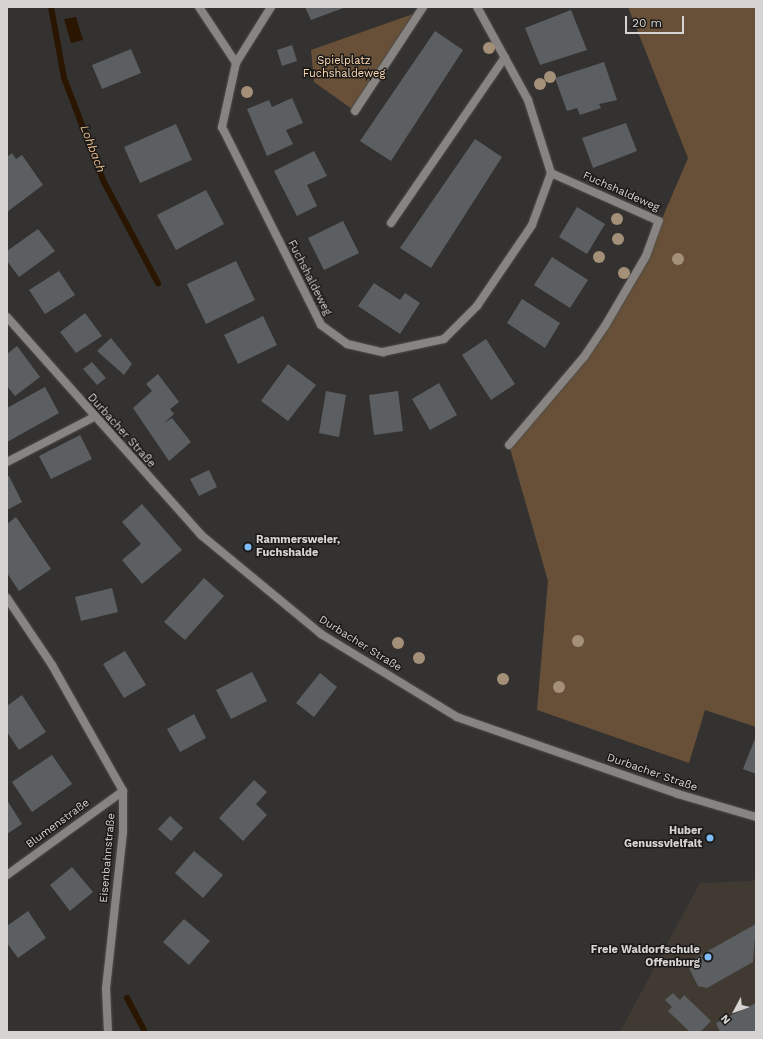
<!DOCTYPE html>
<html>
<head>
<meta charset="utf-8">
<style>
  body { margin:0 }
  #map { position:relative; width:763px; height:1039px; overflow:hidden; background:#343230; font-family:"Work Sans",sans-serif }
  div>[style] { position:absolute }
  .built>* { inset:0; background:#413a33 }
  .green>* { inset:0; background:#675037 }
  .water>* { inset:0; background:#2a1600 }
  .stream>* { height:6px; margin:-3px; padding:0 3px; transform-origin:3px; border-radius:3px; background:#2a1600 }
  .building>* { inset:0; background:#5c5f61 }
  .roads { filter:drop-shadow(0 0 1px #504e4c) drop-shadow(0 0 1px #504e4c) }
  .service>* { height:8px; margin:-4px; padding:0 4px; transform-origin:4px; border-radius:4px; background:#878482 }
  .minor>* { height:8px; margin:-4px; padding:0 4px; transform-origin:4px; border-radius:4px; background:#878482 }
  .tertiary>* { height:8px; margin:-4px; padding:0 4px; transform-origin:4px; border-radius:4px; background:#878482 }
  .trees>* { width:12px; height:12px; margin:-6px; border-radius:50%; background:#a48f79 }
  .dots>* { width:11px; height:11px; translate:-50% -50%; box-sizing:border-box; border:2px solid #1b1a19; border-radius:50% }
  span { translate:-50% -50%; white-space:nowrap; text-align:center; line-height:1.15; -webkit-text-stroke:3px #1b1a19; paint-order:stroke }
  .park-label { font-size:11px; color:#ffdbb5 }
  .street-label { font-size:11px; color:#d5d4d2 }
  .poi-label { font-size:11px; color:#d5d4d2; font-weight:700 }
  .left { translate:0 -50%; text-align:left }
  .right { translate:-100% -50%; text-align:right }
  .water-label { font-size:12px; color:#e6bb8b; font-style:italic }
  .frame { position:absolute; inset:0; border:8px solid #d5d4d2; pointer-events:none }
  .north { position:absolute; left:715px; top:991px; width:40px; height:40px; -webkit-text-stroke:3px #1b1a19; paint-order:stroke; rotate:229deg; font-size:11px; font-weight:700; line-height:16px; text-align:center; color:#d5d4d2 }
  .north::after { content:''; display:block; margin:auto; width:14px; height:18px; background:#d5d4d2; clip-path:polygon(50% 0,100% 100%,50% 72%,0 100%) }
  .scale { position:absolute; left:625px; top:16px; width:59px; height:18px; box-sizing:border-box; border:2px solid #d5d4d2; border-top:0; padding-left:5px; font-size:12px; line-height:14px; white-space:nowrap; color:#d5d4d2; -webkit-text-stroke:3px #1b1a19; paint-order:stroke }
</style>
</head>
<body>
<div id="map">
  <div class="built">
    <div style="clip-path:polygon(756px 878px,756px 1032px,620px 1032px,700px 883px,753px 881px)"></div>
  </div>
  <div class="green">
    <div style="clip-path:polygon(628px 7px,756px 7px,756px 727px,705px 710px,689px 763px,537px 710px,548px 581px,509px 445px,584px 357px,646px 256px,688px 158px)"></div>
    <div style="clip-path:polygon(413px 14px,352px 109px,314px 82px,311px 50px)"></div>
  </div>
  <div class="water">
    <div style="clip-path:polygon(76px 17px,83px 40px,71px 43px,64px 19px)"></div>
  </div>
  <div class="stream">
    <div style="left:51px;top:7px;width:72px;rotate:79.6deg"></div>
    <div style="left:64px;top:78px;width:111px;rotate:69deg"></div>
    <div style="left:104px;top:182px;width:115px;rotate:61.9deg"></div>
    <div style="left:127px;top:998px;width:38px;rotate:62deg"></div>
  </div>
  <div class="building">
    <div style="clip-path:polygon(305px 7px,346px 7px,311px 20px)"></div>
    <div style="clip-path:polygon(571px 10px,587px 50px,540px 65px,525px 28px)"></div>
    <div style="clip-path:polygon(435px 31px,463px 50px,391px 161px,360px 141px)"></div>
    <div style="clip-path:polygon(292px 45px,297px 61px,282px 66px,277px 50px)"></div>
    <div style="clip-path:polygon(131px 49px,141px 73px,102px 89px,92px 65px)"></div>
    <div style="clip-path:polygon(604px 62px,617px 100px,599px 104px,601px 108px,580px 115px,577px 108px,567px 111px,555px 78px)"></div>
    <div style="clip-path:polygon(292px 98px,303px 123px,286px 130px,293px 144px,267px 156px,247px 109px,269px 100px,272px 107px)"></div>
    <div style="clip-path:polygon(626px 123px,637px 151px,593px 168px,582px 138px)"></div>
    <div style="clip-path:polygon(176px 124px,192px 160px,140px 183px,124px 147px)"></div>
    <div style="clip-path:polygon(475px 139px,502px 157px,431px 268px,400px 248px)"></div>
    <div style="clip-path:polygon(314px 151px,327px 176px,307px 185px,317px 206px,297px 216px,274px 171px)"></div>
    <div style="clip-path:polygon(12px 153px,16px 159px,22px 155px,43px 185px,7px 212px,7px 157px)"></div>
    <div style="clip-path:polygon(206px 190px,224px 224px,176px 250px,157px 215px)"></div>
    <div style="clip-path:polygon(577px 207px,605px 224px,587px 254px,559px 237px)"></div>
    <div style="clip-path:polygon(343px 221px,359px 253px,324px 270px,308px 238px)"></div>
    <div style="clip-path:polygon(38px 229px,55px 251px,19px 277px,7px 261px,7px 251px)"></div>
    <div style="clip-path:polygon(552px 257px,588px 280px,570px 308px,534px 285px)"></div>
    <div style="clip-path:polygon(236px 261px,255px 300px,206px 324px,187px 284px)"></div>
    <div style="clip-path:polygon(59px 271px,75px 295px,45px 314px,29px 290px)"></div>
    <div style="clip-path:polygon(374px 283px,400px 300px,405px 293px,420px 303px,400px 334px,358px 306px)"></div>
    <div style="clip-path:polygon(522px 299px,560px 323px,545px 348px,507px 323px)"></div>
    <div style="clip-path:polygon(85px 313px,102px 336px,76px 353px,60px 332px)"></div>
    <div style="clip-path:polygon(263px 316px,277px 345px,238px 364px,224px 335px)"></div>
    <div style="clip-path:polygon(111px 338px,132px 364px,124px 375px,97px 351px)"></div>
    <div style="clip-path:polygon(486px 339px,515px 384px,491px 400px,462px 355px)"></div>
    <div style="clip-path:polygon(17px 346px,40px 377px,15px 396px,7px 386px,7px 354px)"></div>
    <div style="clip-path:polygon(92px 362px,106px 378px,97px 385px,83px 369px)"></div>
    <div style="clip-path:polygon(288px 364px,316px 385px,288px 421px,261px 401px)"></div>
    <div style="clip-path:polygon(158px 374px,179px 402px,170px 409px,174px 414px,164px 423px,172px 418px,191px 442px,169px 461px,133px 408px,152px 391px,146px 384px)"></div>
    <div style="clip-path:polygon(439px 383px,457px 415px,430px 430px,412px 399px)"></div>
    <div style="clip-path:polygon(45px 387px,59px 413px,7px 442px,7px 408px)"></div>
    <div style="clip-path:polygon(326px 391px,346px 395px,339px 437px,319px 433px)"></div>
    <div style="clip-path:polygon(398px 391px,403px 431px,374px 435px,369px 395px)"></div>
    <div style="clip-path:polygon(80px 435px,92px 459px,51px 479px,39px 456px)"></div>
    <div style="clip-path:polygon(209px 470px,217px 487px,199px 496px,190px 479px)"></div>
    <div style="clip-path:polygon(9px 476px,22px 502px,7px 510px,7px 477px)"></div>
    <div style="clip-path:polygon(142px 504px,182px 550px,142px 584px,122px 560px,141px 544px,122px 522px)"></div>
    <div style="clip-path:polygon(16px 517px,51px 569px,19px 591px,7px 573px,7px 524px)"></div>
    <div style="clip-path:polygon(204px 578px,224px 596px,185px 640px,164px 622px)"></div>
    <div style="clip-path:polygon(112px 588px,118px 612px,81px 621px,75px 597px)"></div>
    <div style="clip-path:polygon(125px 651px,146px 685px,124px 698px,103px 664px)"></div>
    <div style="clip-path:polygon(252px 672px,267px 701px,231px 719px,216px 690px)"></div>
    <div style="clip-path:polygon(320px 673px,337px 687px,314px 717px,296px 703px)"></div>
    <div style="clip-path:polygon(22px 695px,46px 732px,19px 750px,7px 732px,7px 706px)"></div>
    <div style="clip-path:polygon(194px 714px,206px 738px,180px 752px,167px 729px)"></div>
    <div style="clip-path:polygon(756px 736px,756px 774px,743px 769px)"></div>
    <div style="clip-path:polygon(52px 755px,72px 784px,32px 812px,12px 782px)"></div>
    <div style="clip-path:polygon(254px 780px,267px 792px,256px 804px,267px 815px,243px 841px,219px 818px)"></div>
    <div style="clip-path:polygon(7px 800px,22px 824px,7px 834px)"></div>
    <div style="clip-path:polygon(170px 816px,183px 828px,171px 841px,158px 829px)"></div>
    <div style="clip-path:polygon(194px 851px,223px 875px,203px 898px,175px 873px)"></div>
    <div style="clip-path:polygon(72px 867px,93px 892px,70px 911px,50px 885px)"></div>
    <div style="clip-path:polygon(28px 911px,46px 938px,18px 958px,7px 943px,7px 926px)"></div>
    <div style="clip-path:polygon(184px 919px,210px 941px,189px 965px,163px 942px)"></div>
    <div style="clip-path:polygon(756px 924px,753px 962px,707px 988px,698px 986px,689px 968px,690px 961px)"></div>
    <div style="clip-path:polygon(673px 993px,680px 1000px,684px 995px,711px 1021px,700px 1032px,690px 1032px,668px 1011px,672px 1007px,665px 1000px)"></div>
    <div style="clip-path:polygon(756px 1003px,756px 1032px,720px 1032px,716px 1023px)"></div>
  </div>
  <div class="roads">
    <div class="service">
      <div style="left:355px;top:111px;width:124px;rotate:-56.8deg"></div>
      <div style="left:391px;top:223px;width:201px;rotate:-55.5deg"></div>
      <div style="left:509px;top:445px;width:116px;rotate:-49.6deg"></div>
      <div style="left:584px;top:357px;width:37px;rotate:-56deg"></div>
      <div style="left:605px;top:326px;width:81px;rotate:-59.6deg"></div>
      <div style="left:646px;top:256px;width:37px;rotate:-70deg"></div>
    </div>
    <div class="minor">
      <div style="left:199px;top:7px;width:67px;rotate:56.5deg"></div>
      <div style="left:236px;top:63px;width:66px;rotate:102.3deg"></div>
      <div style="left:222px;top:127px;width:221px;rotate:63.4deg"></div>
      <div style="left:321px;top:325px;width:32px;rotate:36deg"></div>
      <div style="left:347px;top:344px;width:37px;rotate:13deg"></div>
      <div style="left:383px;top:352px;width:62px;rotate:-12deg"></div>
      <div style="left:444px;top:339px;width:47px;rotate:-45deg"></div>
      <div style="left:477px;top:306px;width:98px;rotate:-55.8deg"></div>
      <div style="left:532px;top:225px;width:55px;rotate:-69.9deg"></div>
      <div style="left:551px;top:173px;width:77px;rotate:-107.5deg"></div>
      <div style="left:528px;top:100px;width:106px;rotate:-118.7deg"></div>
      <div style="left:236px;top:63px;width:66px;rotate:-58deg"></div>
      <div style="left:551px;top:173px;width:118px;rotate:24deg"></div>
      <div style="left:7px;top:462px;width:98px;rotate:-27.3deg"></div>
      <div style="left:7px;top:598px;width:81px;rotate:56.1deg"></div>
      <div style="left:52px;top:665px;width:145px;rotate:60.6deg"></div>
      <div style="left:123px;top:791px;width:41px;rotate:90deg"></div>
      <div style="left:123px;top:832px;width:157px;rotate:96.2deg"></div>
      <div style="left:106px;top:988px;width:44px;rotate:87.4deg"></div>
      <div style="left:7px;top:875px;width:143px;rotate:-35.9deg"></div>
    </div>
    <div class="tertiary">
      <div style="left:7px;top:317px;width:292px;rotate:48.3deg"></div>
      <div style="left:201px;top:535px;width:156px;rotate:39.5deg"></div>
      <div style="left:321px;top:634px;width:159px;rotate:31.4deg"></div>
      <div style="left:457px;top:717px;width:234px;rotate:19.2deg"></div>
      <div style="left:678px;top:794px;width:81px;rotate:16.4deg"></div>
    </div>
  </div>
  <div class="trees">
    <div style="left:489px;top:48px"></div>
    <div style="left:550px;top:77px"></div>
    <div style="left:540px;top:84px"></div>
    <div style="left:247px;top:92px"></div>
    <div style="left:617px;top:219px"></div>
    <div style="left:618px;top:239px"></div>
    <div style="left:599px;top:257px"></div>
    <div style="left:678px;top:259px"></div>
    <div style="left:624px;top:273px"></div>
    <div style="left:578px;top:641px"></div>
    <div style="left:398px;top:643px"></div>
    <div style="left:419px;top:658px"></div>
    <div style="left:503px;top:679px"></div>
    <div style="left:559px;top:687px"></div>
  </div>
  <div class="dots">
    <div style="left:248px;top:547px;background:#7fbdfa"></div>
    <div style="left:710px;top:838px;background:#7fbdfa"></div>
    <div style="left:708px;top:957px;background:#7fbdfa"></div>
  </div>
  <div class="park-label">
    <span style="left:344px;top:68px">Spielplatz<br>Fuchshaldeweg</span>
  </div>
  <div class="street-label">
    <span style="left:621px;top:192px;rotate:24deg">Fuchshaldeweg</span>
    <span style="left:309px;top:278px;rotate:63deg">Fuchshaldeweg</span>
    <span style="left:121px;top:431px;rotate:48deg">Durbacher Straße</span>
    <span style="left:360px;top:644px;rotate:32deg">Durbacher Straße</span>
    <span style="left:652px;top:773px;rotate:19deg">Durbacher Straße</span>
    <span style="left:58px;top:824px;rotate:-36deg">Blumenstraße</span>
    <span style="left:108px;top:858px;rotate:-85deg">Eisenbahnstraße</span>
  </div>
  <div class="poi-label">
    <span class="left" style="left:256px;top:547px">Rammersweier,<br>Fuchshalde</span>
    <span class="right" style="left:702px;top:838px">Huber<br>Genussvielfalt</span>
    <span class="right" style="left:700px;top:957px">Freie Waldorfschule<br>Offenburg</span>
  </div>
  <div class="water-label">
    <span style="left:92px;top:149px;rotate:69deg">Lohbach</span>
  </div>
  <div class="frame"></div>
  <div class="north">N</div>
  <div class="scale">20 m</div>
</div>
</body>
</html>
